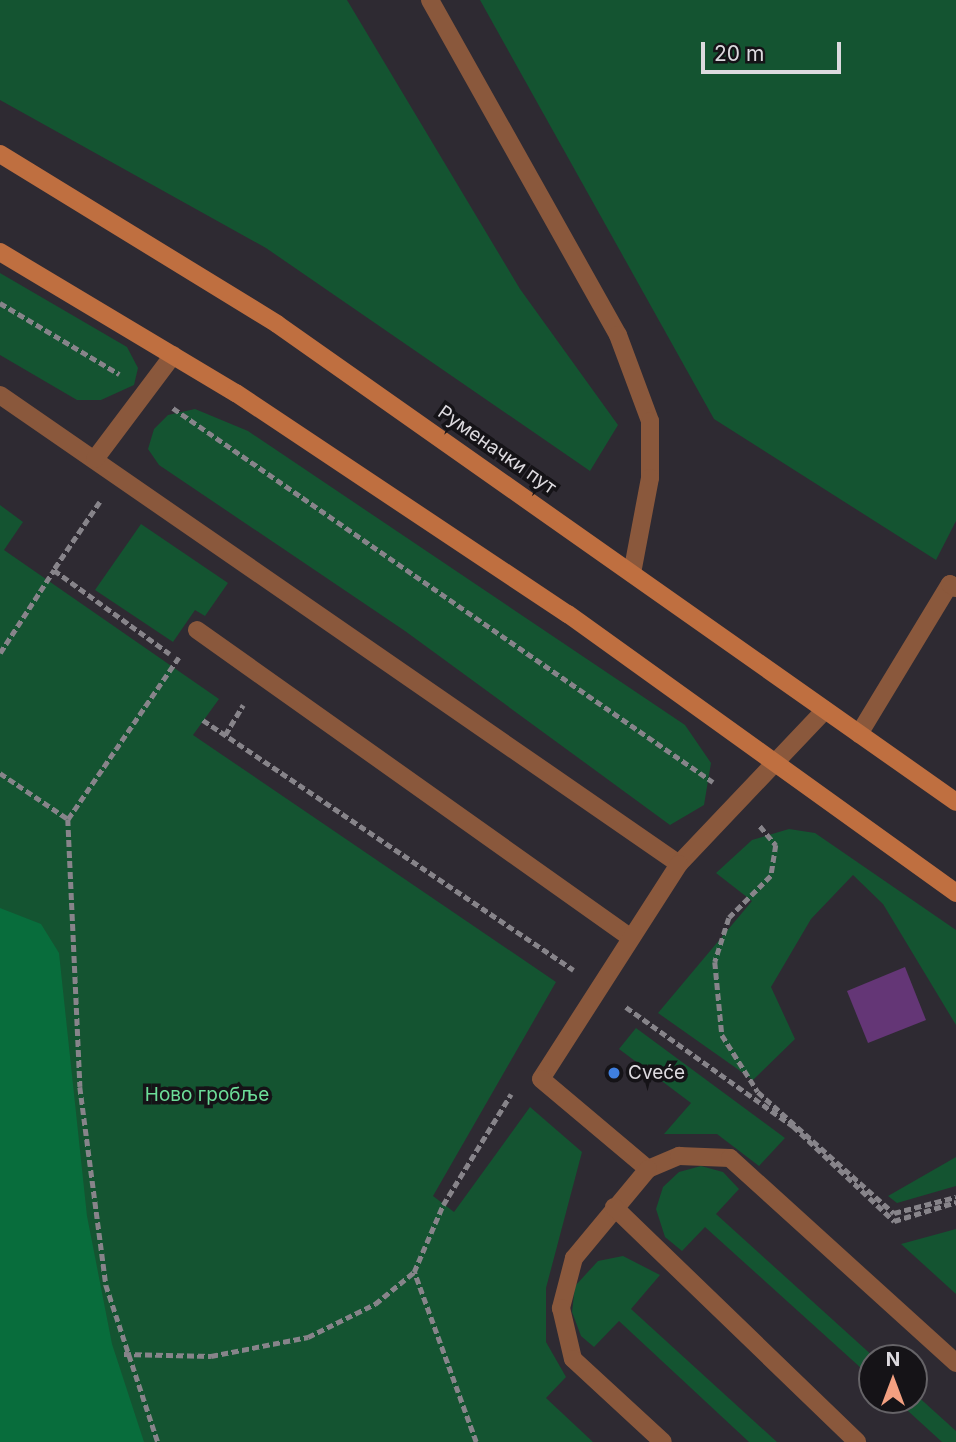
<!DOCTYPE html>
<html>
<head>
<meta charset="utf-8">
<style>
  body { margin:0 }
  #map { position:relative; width:956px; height:1442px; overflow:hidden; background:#2e2a32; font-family:Inter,sans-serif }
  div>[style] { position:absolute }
  .green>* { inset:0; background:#145431 }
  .forest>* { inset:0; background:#086d3c }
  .building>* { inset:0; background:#643676 }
  .path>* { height:4.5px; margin-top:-2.25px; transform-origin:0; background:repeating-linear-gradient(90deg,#87848a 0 7px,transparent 0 10.5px) }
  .lane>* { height:18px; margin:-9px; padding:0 9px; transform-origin:9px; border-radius:9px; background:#8a583c }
  .secondary>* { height:18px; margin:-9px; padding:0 9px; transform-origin:9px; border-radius:9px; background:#bf6f40 }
  .dots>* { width:19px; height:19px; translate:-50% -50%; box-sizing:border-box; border:4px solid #151317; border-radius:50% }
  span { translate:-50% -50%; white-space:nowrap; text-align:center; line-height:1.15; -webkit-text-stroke:7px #151317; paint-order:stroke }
  .street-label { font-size:19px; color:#dddadf }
  .poi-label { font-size:19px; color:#dddadf }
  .left { translate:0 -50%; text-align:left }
  .park-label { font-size:19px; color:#6cdd98 }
  .north { position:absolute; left:858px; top:1344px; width:70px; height:70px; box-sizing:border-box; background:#151317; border:2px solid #656367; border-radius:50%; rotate:0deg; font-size:19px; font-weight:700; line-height:28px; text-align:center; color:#dddadf }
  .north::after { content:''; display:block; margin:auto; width:24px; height:32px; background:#f3a081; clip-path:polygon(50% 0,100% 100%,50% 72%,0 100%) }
  .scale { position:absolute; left:701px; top:42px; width:140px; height:32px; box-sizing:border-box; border:4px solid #dddadf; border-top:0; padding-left:9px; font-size:21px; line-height:24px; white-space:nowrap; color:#dddadf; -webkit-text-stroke:5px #151317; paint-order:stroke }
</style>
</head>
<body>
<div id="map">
  <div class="green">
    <div style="clip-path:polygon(0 0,347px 0,520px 289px,618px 425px,590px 471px,266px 248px,0 100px)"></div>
    <div style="clip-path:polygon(480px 0,956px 0,956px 521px,936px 560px,714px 419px)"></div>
    <div style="clip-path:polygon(0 273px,127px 347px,138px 368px,134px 385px,101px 400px,77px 400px,0 355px)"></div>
    <div style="clip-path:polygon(195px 409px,248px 431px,685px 725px,711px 763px,704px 805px,670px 825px,405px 631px,159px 465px,148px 449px,154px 429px,168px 415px)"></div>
    <div style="clip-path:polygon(0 505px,23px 522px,4px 550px,219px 699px,193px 735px,556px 982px,433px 1196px,454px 1212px,530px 1107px,582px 1152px,546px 1288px,546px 1342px,566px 1377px,546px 1398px,593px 1442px,0 1442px)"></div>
    <div style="clip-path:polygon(141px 524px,228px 583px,205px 616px,195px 610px,173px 642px,95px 590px)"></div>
    <div style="clip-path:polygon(789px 829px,815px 833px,956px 930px,956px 1025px,883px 904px,853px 875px,811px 919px,771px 987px,795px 1039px,753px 1080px,658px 1013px,752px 901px,716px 873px,752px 840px)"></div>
    <div style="clip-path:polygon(636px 1028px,785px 1138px,759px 1166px,717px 1134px,664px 1134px,691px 1103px,619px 1049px)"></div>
    <div style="clip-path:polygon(956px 1157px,956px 1186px,897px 1203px,888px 1196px)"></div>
    <div style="clip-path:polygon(701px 1166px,723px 1172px,739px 1189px,716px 1214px,875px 1358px,872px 1378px,705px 1227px,682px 1251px,665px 1237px,656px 1209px,663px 1187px,679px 1172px)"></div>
    <div style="clip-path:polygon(956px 1229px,956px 1294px,901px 1244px)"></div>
    <div style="clip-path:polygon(623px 1256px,660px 1275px,631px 1309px,777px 1442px,749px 1442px,619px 1321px,594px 1347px,581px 1336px,572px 1312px,575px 1286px,598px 1261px)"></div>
    <div style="clip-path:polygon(914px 1393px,956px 1431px,956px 1442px,942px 1442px,896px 1400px,914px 1400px)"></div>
  </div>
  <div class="forest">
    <div style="clip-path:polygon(0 908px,41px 924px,59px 953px,87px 1216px,112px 1344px,144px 1442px,0 1442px)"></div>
  </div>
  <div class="building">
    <div style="clip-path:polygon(905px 967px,926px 1020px,868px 1043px,847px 991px)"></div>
  </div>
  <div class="path">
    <div style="left:0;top:303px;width:139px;rotate:30.8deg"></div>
    <div style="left:173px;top:408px;width:657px;rotate:34.71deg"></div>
    <div style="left:100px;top:502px;width:82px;rotate:124.1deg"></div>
    <div style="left:54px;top:570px;width:143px;rotate:35.9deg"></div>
    <div style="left:0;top:653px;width:99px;rotate:-57deg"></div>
    <div style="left:203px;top:720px;width:447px;rotate:34deg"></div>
    <div style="left:225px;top:735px;width:35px;rotate:-59deg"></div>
    <div style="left:0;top:773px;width:82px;rotate:34.1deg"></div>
    <div style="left:68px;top:819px;width:196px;rotate:-55.6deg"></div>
    <div style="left:68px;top:819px;width:268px;rotate:87.4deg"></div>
    <div style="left:80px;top:1087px;width:200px;rotate:82.5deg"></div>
    <div style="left:106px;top:1285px;width:165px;rotate:71.7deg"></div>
    <div style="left:760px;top:826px;width:25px;rotate:50deg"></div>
    <div style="left:776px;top:845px;width:31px;rotate:99deg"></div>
    <div style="left:771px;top:876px;width:59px;rotate:135deg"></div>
    <div style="left:729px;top:918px;width:46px;rotate:107.7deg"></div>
    <div style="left:715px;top:962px;width:73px;rotate:84.5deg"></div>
    <div style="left:722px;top:1035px;width:67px;rotate:57.7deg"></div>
    <div style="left:758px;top:1092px;width:182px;rotate:41.7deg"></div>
    <div style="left:894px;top:1213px;width:64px;rotate:-14.5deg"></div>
    <div style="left:626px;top:1007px;width:205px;rotate:35.5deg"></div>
    <div style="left:793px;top:1126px;width:139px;rotate:43.2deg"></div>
    <div style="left:894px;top:1221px;width:65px;rotate:-17deg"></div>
    <div style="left:124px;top:1354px;width:87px;rotate:1.3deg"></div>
    <div style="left:211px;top:1356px;width:99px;rotate:-11.1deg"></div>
    <div style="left:308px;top:1337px;width:75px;rotate:-26.2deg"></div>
    <div style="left:375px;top:1304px;width:50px;rotate:-39.4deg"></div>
    <div style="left:476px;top:1442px;width:181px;rotate:-110deg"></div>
    <div style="left:414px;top:1272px;width:73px;rotate:-66.6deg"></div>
    <div style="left:443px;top:1205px;width:130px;rotate:-58.5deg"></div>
  </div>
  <div class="lane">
    <div style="left:430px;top:0;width:384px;rotate:60.7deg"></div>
    <div style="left:618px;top:335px;width:92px;rotate:69.6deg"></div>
    <div style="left:650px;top:421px;width:57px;rotate:90deg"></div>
    <div style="left:650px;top:478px;width:97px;rotate:100.7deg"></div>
    <div style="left:0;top:395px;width:825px;rotate:34.63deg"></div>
    <div style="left:95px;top:459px;width:130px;rotate:-53.1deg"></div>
    <div style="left:197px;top:630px;width:532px;rotate:35.36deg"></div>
    <div style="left:825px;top:710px;width:212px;rotate:133.5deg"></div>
    <div style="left:679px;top:864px;width:255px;rotate:122.7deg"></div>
    <div style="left:541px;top:1079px;width:140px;rotate:40.1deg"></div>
    <div style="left:648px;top:1169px;width:34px;rotate:-23deg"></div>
    <div style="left:679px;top:1156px;width:51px;rotate:2.2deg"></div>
    <div style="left:730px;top:1158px;width:305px;rotate:42.2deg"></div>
    <div style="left:859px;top:734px;width:175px;rotate:-58.8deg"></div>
    <div style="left:950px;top:584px;width:7px;rotate:34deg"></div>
    <div style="left:648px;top:1169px;width:116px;rotate:129.7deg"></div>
    <div style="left:574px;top:1258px;width:52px;rotate:104.6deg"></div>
    <div style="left:561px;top:1308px;width:52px;rotate:76.8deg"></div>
    <div style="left:573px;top:1359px;width:122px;rotate:42.7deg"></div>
    <div style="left:614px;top:1207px;width:338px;rotate:44deg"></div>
  </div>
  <div class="secondary">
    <div style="left:0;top:154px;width:325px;rotate:31.5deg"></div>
    <div style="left:277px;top:324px;width:830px;rotate:35.14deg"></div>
    <div style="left:0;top:252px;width:275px;rotate:30.9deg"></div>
    <div style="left:236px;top:393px;width:399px;rotate:33.7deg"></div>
    <div style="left:568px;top:614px;width:478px;rotate:35.7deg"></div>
  </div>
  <div class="dots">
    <div style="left:614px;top:1073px;background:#3f7fe0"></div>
  </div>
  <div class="street-label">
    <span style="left:497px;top:450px;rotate:35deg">Руменачки пут</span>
  </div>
  <div class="poi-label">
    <span class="left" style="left:628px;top:1073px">Cveće</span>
  </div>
  <div class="park-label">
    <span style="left:207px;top:1095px">Ново гробље</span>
  </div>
  <div class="north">N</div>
  <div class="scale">20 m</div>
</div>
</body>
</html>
